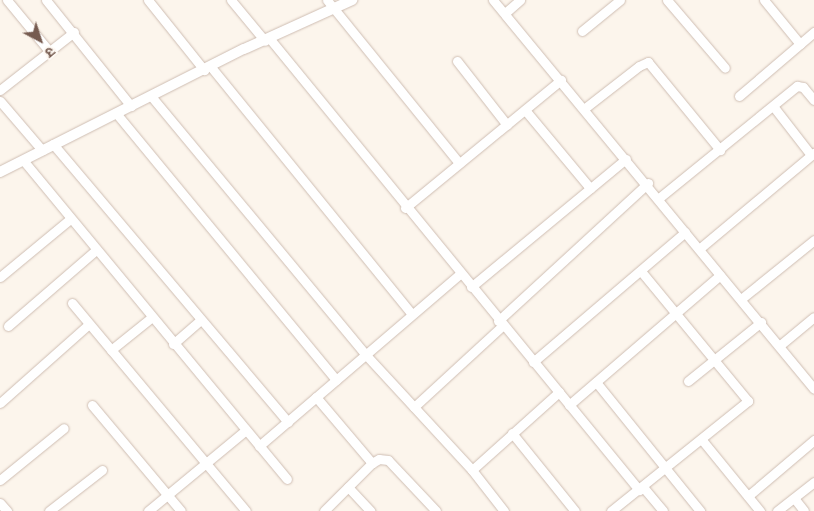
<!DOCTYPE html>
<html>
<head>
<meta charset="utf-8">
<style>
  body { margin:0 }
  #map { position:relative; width:814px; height:511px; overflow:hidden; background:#fcf5ec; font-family:"Source Sans 3","Noto Sans Devanagari",sans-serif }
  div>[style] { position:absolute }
  .roads { filter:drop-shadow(0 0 1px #cebdb2) drop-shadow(0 0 1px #cebdb2) }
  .minor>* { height:9px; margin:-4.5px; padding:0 4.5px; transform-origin:4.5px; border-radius:4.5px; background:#fff }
  .tertiary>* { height:10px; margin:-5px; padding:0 5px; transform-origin:5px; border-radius:5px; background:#fff }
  span { translate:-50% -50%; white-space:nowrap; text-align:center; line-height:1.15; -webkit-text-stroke:4.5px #fef9f3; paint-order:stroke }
  .north { position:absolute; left:15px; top:15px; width:50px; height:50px; -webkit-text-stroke:4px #fef9f3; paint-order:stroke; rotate:140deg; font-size:14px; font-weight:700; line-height:20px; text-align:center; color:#765b50 }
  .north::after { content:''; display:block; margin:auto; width:18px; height:22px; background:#765b50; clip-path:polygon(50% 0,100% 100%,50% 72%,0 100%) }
</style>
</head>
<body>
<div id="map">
  <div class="roads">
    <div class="minor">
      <div style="left:7px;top:0;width:66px;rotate:50.5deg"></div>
      <div style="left:46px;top:0;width:136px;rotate:51.3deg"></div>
      <div style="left:148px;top:0;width:90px;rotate:51.3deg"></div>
      <div style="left:231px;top:0;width:53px;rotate:50.3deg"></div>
      <div style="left:327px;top:0;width:210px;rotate:51deg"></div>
      <div style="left:493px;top:0;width:504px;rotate:50.47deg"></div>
      <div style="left:667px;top:0;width:89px;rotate:49.5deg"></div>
      <div style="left:764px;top:0;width:57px;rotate:50.7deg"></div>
      <div style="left:505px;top:13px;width:20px;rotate:-41deg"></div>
      <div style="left:582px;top:31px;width:49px;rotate:-39.2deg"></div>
      <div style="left:270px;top:39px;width:583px;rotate:50.71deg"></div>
      <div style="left:457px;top:61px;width:81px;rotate:52deg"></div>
      <div style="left:211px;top:67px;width:318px;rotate:50.9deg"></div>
      <div style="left:0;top:90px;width:94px;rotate:-38.1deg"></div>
      <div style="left:151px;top:96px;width:337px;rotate:50.3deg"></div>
      <div style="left:366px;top:355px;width:156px;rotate:47.3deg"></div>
      <div style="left:472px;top:470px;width:52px;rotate:52deg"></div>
      <div style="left:739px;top:96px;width:99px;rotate:-40.5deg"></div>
      <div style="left:0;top:101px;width:65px;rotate:49.4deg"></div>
      <div style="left:773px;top:106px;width:62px;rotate:52.2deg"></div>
      <div style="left:585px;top:108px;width:68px;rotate:-37.9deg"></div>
      <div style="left:639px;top:66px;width:10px;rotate:-24deg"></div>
      <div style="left:648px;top:62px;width:114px;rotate:50.7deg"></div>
      <div style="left:525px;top:110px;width:102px;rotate:50.2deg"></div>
      <div style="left:116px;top:113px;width:346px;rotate:50.5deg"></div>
      <div style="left:53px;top:144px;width:364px;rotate:49.8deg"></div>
      <div style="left:23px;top:160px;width:414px;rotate:50.4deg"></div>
      <div style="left:659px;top:198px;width:178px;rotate:-39.1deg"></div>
      <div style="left:797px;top:86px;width:6px;rotate:9deg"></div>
      <div style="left:803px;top:87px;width:17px;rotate:50deg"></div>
      <div style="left:405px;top:208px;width:202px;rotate:-39.4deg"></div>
      <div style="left:699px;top:249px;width:150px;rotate:-39.9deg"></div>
      <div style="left:0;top:277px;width:91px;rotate:-39.6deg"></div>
      <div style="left:471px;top:287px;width:201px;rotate:-39.6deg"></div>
      <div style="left:741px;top:299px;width:94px;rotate:-38.9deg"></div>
      <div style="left:72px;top:303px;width:271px;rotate:50.1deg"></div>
      <div style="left:498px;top:321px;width:204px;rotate:-42.6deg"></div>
      <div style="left:8px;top:326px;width:116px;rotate:-40.8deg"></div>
      <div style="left:173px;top:344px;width:37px;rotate:-41deg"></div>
      <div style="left:779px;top:346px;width:45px;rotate:-39.6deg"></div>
      <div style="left:111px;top:350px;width:51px;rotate:-38.7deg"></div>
      <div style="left:533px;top:362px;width:200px;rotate:-40.5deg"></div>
      <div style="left:688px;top:381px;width:94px;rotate:-38.9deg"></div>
      <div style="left:596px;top:382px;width:166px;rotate:51.1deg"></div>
      <div style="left:316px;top:397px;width:87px;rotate:49.7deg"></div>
      <div style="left:372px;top:463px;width:8px;rotate:-30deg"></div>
      <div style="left:379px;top:459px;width:9px;rotate:6deg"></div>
      <div style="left:388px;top:460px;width:70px;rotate:46.7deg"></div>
      <div style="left:0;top:403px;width:119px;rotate:-41.6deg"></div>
      <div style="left:92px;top:405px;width:138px;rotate:50deg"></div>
      <div style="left:569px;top:405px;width:199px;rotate:-40.7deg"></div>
      <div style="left:414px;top:407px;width:120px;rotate:-42.6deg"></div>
      <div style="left:512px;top:433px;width:100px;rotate:51.1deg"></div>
      <div style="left:702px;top:440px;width:92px;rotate:50.8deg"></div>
      <div style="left:259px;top:446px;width:265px;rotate:-40.6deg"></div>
      <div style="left:472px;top:470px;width:117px;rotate:-41.9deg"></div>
      <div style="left:0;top:480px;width:82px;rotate:-39.1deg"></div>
      <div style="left:348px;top:487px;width:33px;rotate:47deg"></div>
      <div style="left:643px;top:487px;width:31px;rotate:50deg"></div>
      <div style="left:748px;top:496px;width:87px;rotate:-40.3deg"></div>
      <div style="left:794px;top:498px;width:16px;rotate:52deg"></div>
      <div style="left:0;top:503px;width:11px;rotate:49deg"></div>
      <div style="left:49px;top:511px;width:67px;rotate:-37.7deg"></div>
      <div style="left:148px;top:511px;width:127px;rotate:-39.6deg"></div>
      <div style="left:324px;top:511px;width:68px;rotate:-45deg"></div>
      <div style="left:611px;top:511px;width:176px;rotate:-38.8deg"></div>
      <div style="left:748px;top:401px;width:168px;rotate:-129.5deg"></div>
      <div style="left:777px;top:511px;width:47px;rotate:-38.1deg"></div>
    </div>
    <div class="tertiary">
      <div style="left:0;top:172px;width:273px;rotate:-26.8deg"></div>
      <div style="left:244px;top:49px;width:119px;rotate:-24.4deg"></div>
    </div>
  </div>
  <div class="north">उ</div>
</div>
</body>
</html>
